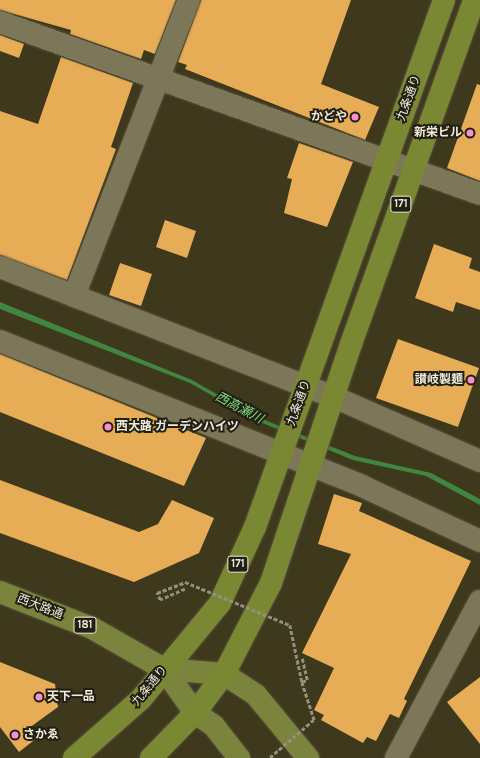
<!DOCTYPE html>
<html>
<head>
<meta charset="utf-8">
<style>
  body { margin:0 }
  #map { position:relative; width:480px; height:758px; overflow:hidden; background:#3e381d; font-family:Karla,"Noto Sans JP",sans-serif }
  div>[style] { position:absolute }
  .water>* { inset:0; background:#418640 }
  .building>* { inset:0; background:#e7ac56 }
  .path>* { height:2.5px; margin-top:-1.25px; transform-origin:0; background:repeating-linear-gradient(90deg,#95907b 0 4px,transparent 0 6px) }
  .roads { filter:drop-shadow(0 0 1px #5a543c) drop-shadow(0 0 1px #5a543c) }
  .minor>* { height:22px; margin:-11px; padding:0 11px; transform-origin:11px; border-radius:11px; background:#7d775a }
  .primary>* { height:22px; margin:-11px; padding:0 11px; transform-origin:11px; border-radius:11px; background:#7b843d }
  .trunk>* { height:22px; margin:-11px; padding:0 11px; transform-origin:11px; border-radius:11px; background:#7a8834 }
  .path-bridge>* { height:2.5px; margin-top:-1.25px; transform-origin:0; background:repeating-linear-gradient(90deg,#95907b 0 4px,transparent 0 6px) }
  .dots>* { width:11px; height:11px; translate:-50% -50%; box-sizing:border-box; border:2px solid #221f13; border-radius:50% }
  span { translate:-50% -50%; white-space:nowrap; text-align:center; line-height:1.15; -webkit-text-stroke:4px #221f13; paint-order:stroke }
  .shield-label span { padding:1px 3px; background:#221f13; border:1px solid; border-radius:3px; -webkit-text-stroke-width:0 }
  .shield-label { font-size:11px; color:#efecdc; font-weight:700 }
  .street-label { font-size:12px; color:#efecdc }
  .poi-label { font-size:12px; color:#efecdc; font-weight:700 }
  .right { translate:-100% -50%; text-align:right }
  .left { translate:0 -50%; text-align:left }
  .water-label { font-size:13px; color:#80da7d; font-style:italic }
</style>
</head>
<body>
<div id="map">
  <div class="water">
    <div style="clip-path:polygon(0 302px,192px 380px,257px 417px,355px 456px,431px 473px,480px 499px,480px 505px,426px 476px,353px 460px,255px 420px,190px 383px,0 309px)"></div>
  </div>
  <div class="building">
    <div style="clip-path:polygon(0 0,176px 0,155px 54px,144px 50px,141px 59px,70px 34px,71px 30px,0 10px)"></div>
    <div style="clip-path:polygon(201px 0,351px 0,321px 84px,379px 107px,365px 140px,185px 69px,187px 65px,178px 62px)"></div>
    <div style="clip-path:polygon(0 35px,24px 44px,19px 58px,0 51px)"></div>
    <div style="clip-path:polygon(61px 57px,133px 83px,111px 147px,116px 149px,67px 280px,0 255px,0 111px,38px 124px)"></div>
    <div style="clip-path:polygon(477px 84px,480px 85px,480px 181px,447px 168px)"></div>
    <div style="clip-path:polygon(299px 143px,353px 162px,327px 227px,284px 213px,292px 179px,287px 178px)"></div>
    <div style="clip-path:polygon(165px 220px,196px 231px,187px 258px,156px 247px)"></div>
    <div style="clip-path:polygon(434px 244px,472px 258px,469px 268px,480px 272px,480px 310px,456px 302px,453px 312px,415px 298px)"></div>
    <div style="clip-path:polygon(120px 263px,152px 274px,141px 306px,109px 295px)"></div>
    <div style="clip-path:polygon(398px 339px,479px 368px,458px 427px,376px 398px)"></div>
    <div style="clip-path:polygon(0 354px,206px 438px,184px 486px,0 412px)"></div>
    <div style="clip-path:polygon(0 480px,139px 532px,158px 524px,172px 500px,214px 518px,199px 553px,134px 582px,0 533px)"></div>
    <div style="clip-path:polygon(334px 494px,362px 503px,359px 511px,471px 561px,404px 699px,407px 701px,399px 718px,390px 714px,376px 741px,367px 737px,363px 743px,321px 720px,324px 715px,314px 710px,334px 668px,302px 653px,351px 554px,318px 544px)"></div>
    <div style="clip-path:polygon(0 662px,55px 684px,58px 707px,29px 728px,37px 738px,19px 752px,0 727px)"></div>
    <div style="clip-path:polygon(480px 677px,480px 744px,447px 702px)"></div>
  </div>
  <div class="path">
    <div style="left:302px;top:682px;width:5px;rotate:-22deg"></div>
    <div style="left:307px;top:680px;width:23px;rotate:-103deg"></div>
  </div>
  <div class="roads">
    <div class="minor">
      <div style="left:0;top:22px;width:510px;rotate:19.71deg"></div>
      <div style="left:0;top:267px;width:358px;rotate:21.3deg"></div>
      <div style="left:334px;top:397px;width:159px;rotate:23.7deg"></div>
      <div style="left:74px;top:296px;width:318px;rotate:-68.8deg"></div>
      <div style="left:0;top:341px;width:390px;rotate:21.8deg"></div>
      <div style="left:362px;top:486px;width:130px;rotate:25deg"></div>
      <div style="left:396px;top:758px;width:178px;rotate:-61.9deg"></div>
    </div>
    <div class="primary">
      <div style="left:0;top:592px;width:99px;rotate:21.4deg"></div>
      <div style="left:92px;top:628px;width:83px;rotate:29.7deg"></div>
      <div style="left:164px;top:669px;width:54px;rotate:54.8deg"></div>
      <div style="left:195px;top:713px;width:23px;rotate:34deg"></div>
      <div style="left:214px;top:726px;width:41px;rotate:52deg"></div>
      <div style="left:164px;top:669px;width:60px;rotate:4.8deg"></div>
      <div style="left:224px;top:674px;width:38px;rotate:33deg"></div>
      <div style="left:256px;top:695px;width:82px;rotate:50.5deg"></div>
    </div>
    <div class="trunk">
      <div style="left:74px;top:758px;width:89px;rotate:-41.4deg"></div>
      <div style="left:141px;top:699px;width:124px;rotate:-50.5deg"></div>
      <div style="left:220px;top:603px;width:84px;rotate:-65.3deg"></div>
      <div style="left:255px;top:527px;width:560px;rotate:-70.27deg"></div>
      <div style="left:151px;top:758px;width:63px;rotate:-45.6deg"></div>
      <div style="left:195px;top:713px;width:49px;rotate:-53.4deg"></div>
      <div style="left:224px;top:674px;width:102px;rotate:-62.7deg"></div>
      <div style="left:271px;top:583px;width:252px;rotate:-71.5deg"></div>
      <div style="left:351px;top:344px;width:365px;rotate:-70.3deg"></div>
    </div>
  </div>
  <div class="path-bridge">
    <div style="left:185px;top:589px;width:27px;rotate:156deg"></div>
    <div style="left:160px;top:600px;width:8px;rotate:-113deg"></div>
    <div style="left:157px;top:593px;width:30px;rotate:-21deg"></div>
    <div style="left:185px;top:582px;width:113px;rotate:22.3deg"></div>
    <div style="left:290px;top:625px;width:58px;rotate:78.1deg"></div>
    <div style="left:302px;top:682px;width:40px;rotate:72deg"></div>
    <div style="left:314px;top:720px;width:58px;rotate:139.2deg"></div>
  </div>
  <div class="dots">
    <div style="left:355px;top:117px;background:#f690d0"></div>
    <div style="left:470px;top:133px;background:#f690d0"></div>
    <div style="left:471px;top:380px;background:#f690d0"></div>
    <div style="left:108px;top:427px;background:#f690d0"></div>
    <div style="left:39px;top:697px;background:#f690d0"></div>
    <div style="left:15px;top:735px;background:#f690d0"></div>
  </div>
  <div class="shield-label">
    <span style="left:401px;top:204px">171</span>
    <span style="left:238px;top:564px">171</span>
    <span style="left:85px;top:625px">181</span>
  </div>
  <div class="street-label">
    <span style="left:409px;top:98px;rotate:-70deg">九条通り</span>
    <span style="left:299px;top:403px;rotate:-70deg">九条通り</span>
    <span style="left:40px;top:607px;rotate:22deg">西大路通</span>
    <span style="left:150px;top:686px;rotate:-50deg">九条通り</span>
  </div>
  <div class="poi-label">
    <span class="right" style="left:347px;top:117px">かどや</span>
    <span class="right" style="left:462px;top:133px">新栄ビル</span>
    <span class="right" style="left:463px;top:380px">讃岐製麺</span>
    <span class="left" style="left:116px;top:427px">西大路 ガーデンハイツ</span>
    <span class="left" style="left:47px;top:697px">天下一品</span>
    <span class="left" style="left:23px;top:735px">さかゑ</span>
  </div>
  <div class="water-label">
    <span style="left:239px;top:408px;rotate:28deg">西高瀬川</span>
  </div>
</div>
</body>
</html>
